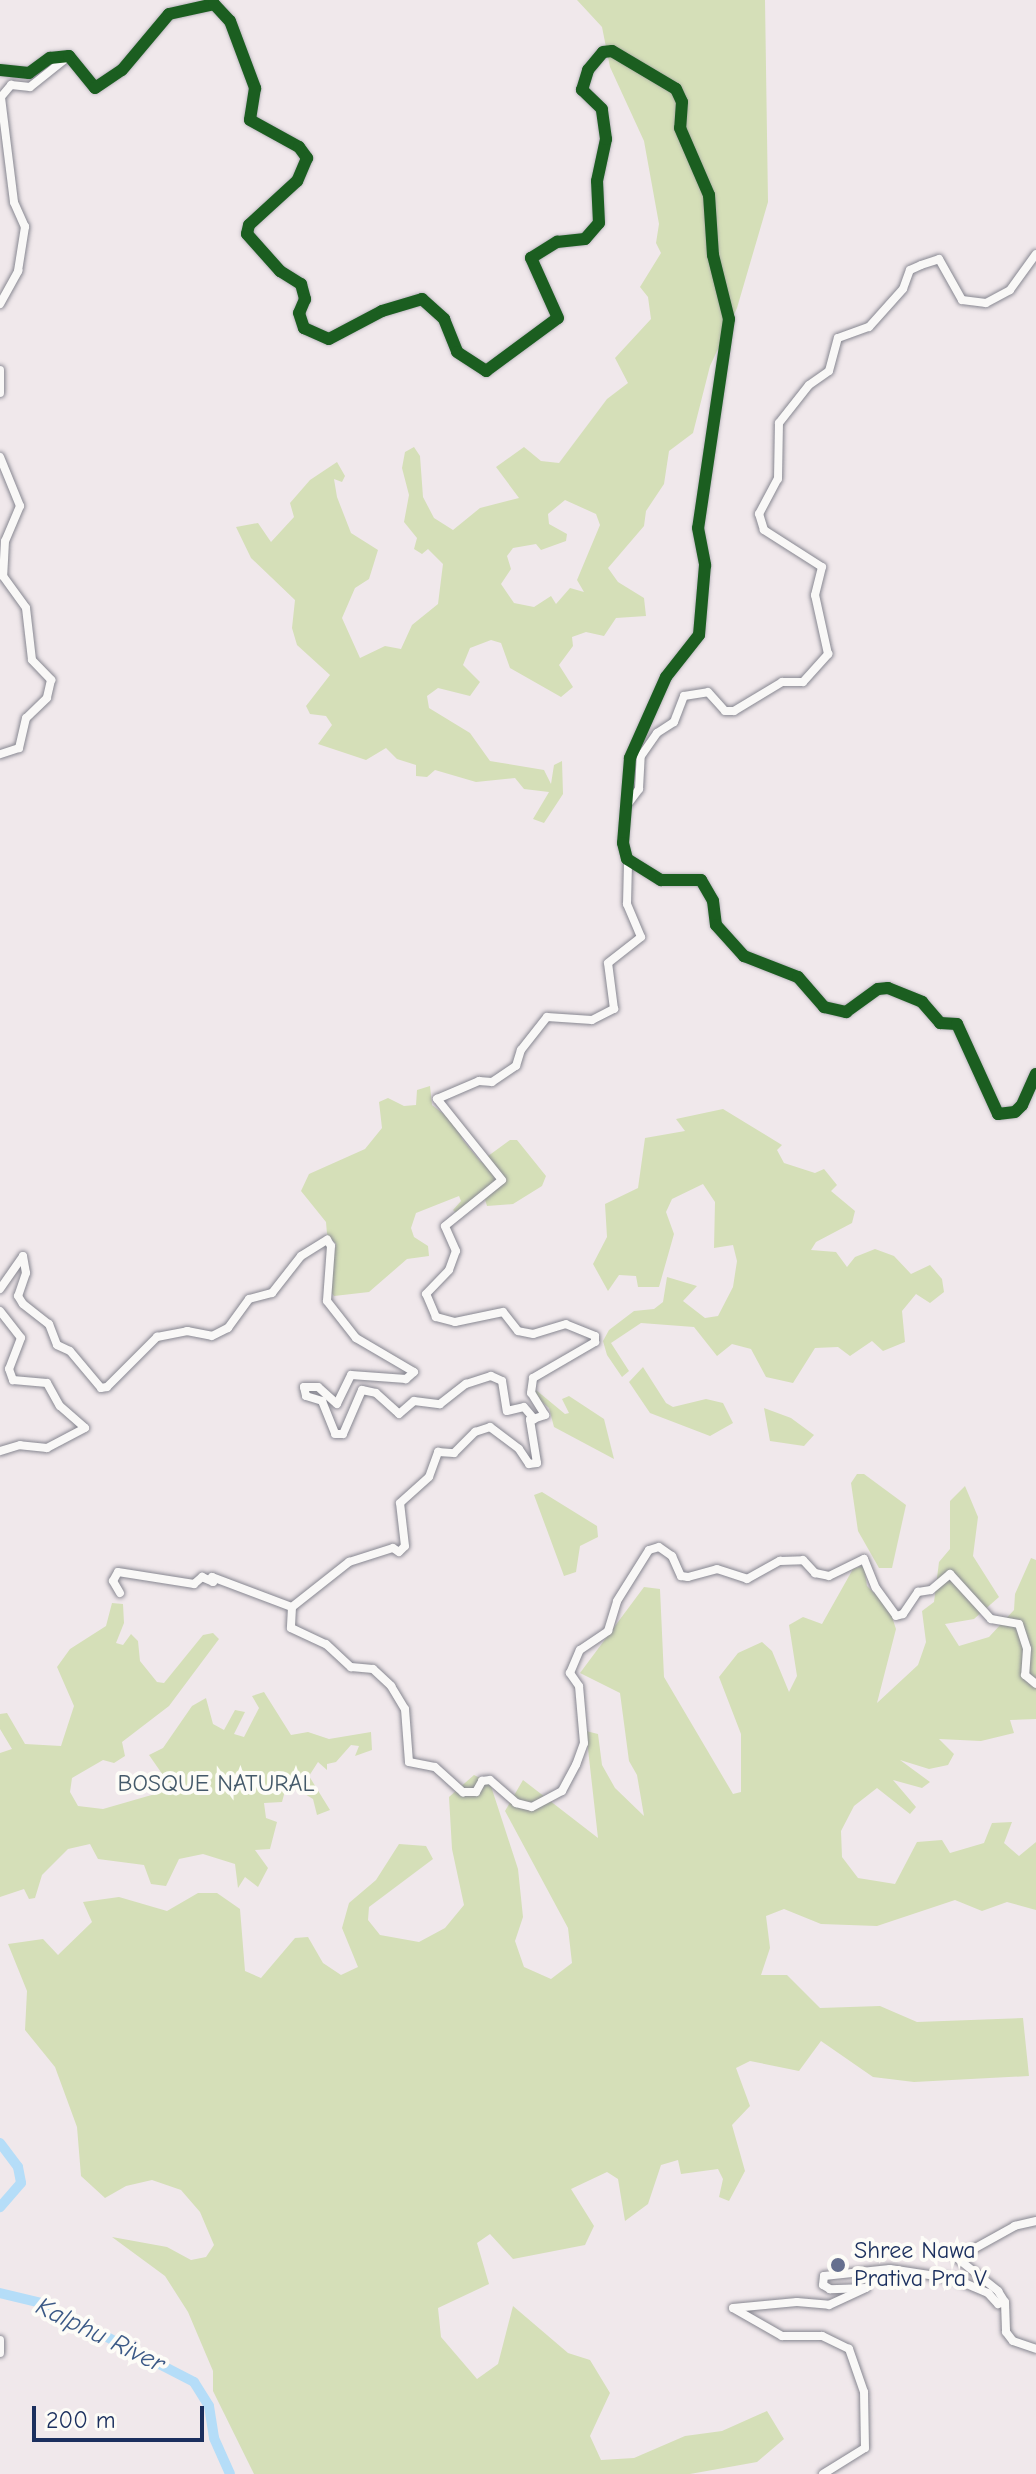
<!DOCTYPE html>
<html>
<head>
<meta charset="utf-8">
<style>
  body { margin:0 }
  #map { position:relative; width:1036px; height:2474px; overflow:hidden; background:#f0e8eb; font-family:"Comic Neue",sans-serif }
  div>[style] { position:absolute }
  .green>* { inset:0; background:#d5dfb8 }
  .river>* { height:10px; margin:-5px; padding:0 5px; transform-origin:5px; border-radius:5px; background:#b5ddf8 }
  .roads { filter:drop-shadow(0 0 2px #878791) drop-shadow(0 0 2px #878791) }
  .minor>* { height:8px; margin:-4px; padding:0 4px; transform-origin:4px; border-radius:4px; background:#f9f8f7 }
  .cycleway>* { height:12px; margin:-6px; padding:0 6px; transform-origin:6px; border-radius:6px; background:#1b5e20 }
  .dots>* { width:22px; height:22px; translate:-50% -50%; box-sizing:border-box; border:4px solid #fdfcf7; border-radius:50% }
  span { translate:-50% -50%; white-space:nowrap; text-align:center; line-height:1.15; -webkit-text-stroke:8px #fdfcf7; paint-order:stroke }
  .park-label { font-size:24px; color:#44596a }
  .poi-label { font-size:24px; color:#1b2f5e }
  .left { translate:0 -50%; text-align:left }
  .water-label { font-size:26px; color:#3b5986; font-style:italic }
  .scale { position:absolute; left:32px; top:2406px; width:172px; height:36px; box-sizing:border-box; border:4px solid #1b2f5e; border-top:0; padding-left:10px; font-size:24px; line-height:28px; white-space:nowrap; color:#1b2f5e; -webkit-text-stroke:6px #fdfcf7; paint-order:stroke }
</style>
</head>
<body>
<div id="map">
  <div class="green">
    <div style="clip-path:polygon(evenodd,577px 0,765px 0,768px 202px,737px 308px,710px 366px,693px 433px,669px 451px,664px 484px,646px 511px,644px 526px,608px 568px,618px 582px,644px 598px,646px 616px,616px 618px,604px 636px,586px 632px,572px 637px,573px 646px,559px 665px,573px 687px,561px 697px,510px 668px,501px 643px,491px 640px,470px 648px,463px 665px,480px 682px,470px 696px,438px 688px,427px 696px,429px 708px,470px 733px,490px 761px,544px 770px,551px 784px,554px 765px,562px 761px,563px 794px,544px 823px,533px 819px,549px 792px,524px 789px,515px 778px,476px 782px,435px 770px,427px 777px,416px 776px,416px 765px,397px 759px,386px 748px,366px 760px,318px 744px,332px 725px,326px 716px,310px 714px,306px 706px,330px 675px,297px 645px,292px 628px,295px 600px,251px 558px,236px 527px,258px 523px,271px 542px,294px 517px,290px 503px,310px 480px,337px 462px,345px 476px,342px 482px,334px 479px,337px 497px,351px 533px,378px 550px,369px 579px,355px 588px,342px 618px,360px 658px,385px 646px,401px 649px,412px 625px,438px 604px,443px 564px,428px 549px,422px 554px,414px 549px,417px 538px,404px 522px,409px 495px,402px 468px,405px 452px,414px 447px,420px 456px,423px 497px,434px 518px,453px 530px,480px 508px,519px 498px,496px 467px,524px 447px,541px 461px,559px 463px,607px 399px,628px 383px,615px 358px,651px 319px,648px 297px,640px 287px,661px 253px,656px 243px,659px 224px,644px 141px,610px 67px,602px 27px,577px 0,565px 500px,596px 514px,600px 525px,577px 580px,584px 592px,570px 588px,556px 604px,551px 596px,534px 607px,514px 603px,501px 584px,511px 569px,507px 556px,513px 548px,536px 544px,541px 550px,566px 541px,567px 534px,549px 524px,548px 514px,565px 500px)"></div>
    <div style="clip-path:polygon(430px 1086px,432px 1105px,459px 1126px,462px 1139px,480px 1161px,495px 1170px,500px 1181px,457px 1214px,453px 1210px,461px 1201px,459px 1196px,416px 1213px,411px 1228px,414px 1237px,428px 1246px,429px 1256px,407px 1259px,369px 1292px,334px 1296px,328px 1289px,336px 1244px,327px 1234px,326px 1222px,301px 1191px,309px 1174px,365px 1149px,382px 1128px,379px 1102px,388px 1098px,404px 1106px,416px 1105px,417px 1090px)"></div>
    <div style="clip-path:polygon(723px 1109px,782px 1145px,777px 1150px,784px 1163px,815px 1173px,824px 1169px,837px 1185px,831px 1191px,855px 1211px,852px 1223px,816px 1242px,811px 1250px,836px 1252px,847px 1267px,855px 1257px,875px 1249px,894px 1256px,911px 1274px,930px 1265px,942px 1279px,944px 1292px,930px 1303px,916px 1294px,902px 1311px,905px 1342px,883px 1351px,872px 1341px,850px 1356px,838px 1347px,815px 1348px,793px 1383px,766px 1377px,751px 1349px,732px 1344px,717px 1356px,694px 1327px,641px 1323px,611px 1343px,629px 1371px,622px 1377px,607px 1355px,603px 1341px,609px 1330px,634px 1311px,654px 1309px,663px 1302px,667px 1277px,697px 1286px,683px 1301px,705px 1318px,718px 1316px,733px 1287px,737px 1261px,733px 1245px,714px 1248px,715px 1202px,703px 1184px,672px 1199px,666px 1212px,674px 1234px,659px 1287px,638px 1287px,636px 1276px,619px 1275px,608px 1291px,593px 1264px,607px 1237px,605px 1204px,638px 1188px,645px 1138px,685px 1131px,676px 1119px)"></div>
    <div style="clip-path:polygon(510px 1140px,517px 1140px,546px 1176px,542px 1186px,513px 1204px,487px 1206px,484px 1196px,505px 1180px,484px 1159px)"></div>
    <div style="clip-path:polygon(643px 1367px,666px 1403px,673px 1407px,706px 1399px,723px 1403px,733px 1423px,710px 1436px,650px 1413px,629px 1382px)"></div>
    <div style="clip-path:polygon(536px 1390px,565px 1414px,569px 1413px,562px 1399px,569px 1396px,604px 1419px,614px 1459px,554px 1427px,549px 1408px,533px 1394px)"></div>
    <div style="clip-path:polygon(764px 1408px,791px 1418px,814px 1435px,804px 1446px,770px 1441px)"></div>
    <div style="clip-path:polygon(857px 1474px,864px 1474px,906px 1505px,892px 1568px,879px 1568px,858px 1531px,851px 1483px)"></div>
    <div style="clip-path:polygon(965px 1486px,978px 1517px,973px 1556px,999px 1597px,974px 1619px,945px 1624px,959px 1646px,989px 1637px,1014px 1610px,1015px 1594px,1031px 1558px,1036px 1560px,1036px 1719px,1010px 1720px,1014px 1733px,981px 1741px,939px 1739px,954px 1754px,948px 1765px,929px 1769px,900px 1760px,930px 1782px,922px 1788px,893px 1780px,916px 1807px,910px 1814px,877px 1788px,854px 1806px,841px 1831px,842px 1857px,858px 1878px,895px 1884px,917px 1842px,942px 1840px,950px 1853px,984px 1843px,992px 1823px,1012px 1822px,1004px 1843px,1019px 1856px,1036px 1842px,1036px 1910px,1007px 1902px,982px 1911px,955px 1900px,877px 1926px,821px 1924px,784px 1909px,766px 1916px,770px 1948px,761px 1975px,787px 1975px,820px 2008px,880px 2006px,917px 2022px,1023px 2018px,1029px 2076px,914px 2082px,873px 2077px,821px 2041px,799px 2071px,750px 2061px,736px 2068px,750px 2106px,732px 2125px,745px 2171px,729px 2201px,719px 2197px,723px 2179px,718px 2169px,681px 2174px,678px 2160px,661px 2165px,648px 2204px,625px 2221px,618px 2179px,607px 2172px,571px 2189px,594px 2226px,585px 2245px,513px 2259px,490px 2234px,477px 2243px,489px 2284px,438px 2308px,441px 2337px,477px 2379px,498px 2364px,513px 2306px,568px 2353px,590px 2360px,610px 2393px,590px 2436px,601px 2460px,634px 2458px,685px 2436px,722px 2431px,767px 2411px,784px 2439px,757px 2462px,690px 2474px,254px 2474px,213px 2391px,213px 2371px,188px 2312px,165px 2276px,112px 2237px,167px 2247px,191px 2260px,206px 2257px,214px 2245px,200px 2212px,181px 2190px,152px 2180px,126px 2186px,105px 2198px,81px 2176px,77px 2127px,55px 2067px,25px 2030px,27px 1991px,8px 1944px,43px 1939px,58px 1955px,92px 1922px,83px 1902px,119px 1897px,167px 1911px,198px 1893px,217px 1893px,240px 1909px,245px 1971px,261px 1978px,295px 1938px,308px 1937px,323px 1963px,341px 1975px,358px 1967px,342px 1928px,349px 1903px,376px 1880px,399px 1844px,426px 1846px,433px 1859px,369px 1907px,368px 1920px,380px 1935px,419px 1942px,445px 1928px,464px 1905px,452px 1849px,449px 1797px,474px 1775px,490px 1783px,518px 1869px,523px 1917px,515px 1941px,524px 1967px,551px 1979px,572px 1963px,568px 1928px,505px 1811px,523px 1780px,598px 1838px,586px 1731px,598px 1734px,602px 1765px,615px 1788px,644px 1816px,637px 1775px,629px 1761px,620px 1693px,580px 1673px,644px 1587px,660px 1589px,664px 1677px,733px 1794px,741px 1792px,741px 1734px,719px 1677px,738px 1653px,762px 1642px,772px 1651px,789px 1692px,797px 1676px,789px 1625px,803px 1617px,822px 1624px,853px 1569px,864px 1565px,867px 1586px,889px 1608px,896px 1629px,877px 1703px,918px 1665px,926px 1642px,922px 1611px,934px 1602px,939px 1562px,950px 1549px,950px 1501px)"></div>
    <div style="clip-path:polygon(542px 1492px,597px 1526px,598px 1537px,580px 1546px,576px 1572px,564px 1576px,534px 1495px)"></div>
    <div style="clip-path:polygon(112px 1603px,123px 1604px,124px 1623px,116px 1643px,123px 1645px,131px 1634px,138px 1641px,140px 1661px,157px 1682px,164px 1683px,203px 1635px,213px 1633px,219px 1639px,169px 1706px,122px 1742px,125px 1756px,114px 1763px,103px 1760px,72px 1778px,70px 1792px,78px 1806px,103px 1809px,162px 1792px,165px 1778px,149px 1755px,163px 1748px,192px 1706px,206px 1698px,213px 1724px,224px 1730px,235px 1710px,245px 1712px,234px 1734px,244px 1737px,259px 1708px,252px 1696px,264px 1692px,291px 1735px,308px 1732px,329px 1739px,371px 1732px,372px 1750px,355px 1756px,359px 1746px,351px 1745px,336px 1762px,327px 1764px,327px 1770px,318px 1762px,309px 1776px,330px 1810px,317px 1815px,313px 1799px,287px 1783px,282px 1802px,264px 1803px,266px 1818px,277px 1822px,270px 1849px,255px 1850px,268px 1868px,258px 1887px,245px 1877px,238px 1888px,235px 1864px,203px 1854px,179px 1859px,166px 1886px,151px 1884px,144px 1865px,98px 1859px,90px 1844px,68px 1849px,42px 1875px,35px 1898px,29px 1899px,24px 1889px,0 1897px,0 1753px,12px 1749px,0 1729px,0 1714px,7px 1713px,25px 1744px,61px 1746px,74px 1706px,57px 1667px,70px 1649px,106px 1626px)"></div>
  </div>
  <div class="river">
    <div style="left:0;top:2143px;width:30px;rotate:53deg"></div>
    <div style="left:18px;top:2167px;width:16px;rotate:79deg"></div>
    <div style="left:21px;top:2183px;width:32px;rotate:131deg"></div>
    <div style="left:0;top:2293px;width:42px;rotate:13.7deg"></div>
    <div style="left:41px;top:2303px;width:172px;rotate:27.3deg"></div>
    <div style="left:194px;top:2382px;width:28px;rotate:58deg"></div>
    <div style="left:209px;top:2406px;width:32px;rotate:81deg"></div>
    <div style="left:214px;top:2438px;width:39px;rotate:66deg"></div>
  </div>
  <div class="roads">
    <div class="minor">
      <div style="left:0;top:70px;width:29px;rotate:6deg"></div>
      <div style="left:29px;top:73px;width:26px;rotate:-36deg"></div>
      <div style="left:50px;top:58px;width:19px;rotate:-6deg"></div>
      <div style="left:69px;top:56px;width:41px;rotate:50.9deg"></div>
      <div style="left:95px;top:88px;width:32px;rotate:-34deg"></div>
      <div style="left:122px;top:70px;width:73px;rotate:-50deg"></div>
      <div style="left:169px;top:14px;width:46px;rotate:-12.5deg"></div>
      <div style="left:214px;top:4px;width:23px;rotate:47deg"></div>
      <div style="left:230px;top:21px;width:72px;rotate:69.5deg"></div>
      <div style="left:255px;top:88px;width:32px;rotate:99deg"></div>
      <div style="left:250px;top:120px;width:56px;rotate:28.9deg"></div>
      <div style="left:299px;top:147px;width:14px;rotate:54deg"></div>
      <div style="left:307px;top:158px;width:25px;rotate:113deg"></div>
      <div style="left:297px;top:181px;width:65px;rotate:137.5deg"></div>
      <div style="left:249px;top:225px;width:9px;rotate:103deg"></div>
      <div style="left:247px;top:234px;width:50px;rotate:48.3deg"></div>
      <div style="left:280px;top:271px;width:25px;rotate:32deg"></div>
      <div style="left:301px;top:284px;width:16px;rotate:75deg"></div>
      <div style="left:305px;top:299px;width:15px;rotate:113deg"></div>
      <div style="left:299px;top:313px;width:16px;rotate:72deg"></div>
      <div style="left:304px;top:328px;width:27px;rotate:24deg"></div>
      <div style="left:329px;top:339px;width:60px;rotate:-27.8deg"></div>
      <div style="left:382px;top:311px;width:42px;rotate:-16.7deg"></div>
      <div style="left:422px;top:299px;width:30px;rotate:42deg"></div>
      <div style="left:444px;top:319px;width:35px;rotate:68deg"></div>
      <div style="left:457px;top:352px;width:35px;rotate:33deg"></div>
      <div style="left:486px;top:371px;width:89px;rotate:-36.4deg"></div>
      <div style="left:558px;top:318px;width:66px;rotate:-114.2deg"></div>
      <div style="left:531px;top:258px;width:31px;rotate:-32deg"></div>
      <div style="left:557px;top:242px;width:28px;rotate:-6deg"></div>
      <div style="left:585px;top:239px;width:21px;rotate:-49deg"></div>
      <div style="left:599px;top:223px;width:42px;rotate:-92.7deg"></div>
      <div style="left:597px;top:181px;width:43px;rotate:-77.9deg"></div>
      <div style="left:606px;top:139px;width:30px;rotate:-98deg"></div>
      <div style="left:602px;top:109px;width:28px;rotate:-136deg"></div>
      <div style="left:582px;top:90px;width:21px;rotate:-73deg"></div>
      <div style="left:588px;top:70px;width:23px;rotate:-50deg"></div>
      <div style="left:603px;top:52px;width:9px;rotate:-6deg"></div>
      <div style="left:612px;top:51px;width:74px;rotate:30.7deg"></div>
      <div style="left:676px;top:89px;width:14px;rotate:65deg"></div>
      <div style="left:682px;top:102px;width:26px;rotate:94deg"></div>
      <div style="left:680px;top:128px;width:73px;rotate:66.6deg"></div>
      <div style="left:709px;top:195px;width:60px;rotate:86.2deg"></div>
      <div style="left:713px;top:255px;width:66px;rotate:76deg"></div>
      <div style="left:729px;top:319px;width:211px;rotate:98.4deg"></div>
      <div style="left:698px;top:528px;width:38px;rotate:79deg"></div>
      <div style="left:705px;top:565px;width:70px;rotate:94.9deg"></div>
      <div style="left:699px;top:635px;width:53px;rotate:128.2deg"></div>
      <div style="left:666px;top:677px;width:89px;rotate:114deg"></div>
      <div style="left:630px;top:758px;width:85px;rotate:94.7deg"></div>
      <div style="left:623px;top:843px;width:16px;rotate:76deg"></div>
      <div style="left:627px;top:859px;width:40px;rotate:32deg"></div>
      <div style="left:661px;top:880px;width:40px"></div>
      <div style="left:701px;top:880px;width:24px;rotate:60deg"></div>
      <div style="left:713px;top:901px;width:24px;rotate:83deg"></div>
      <div style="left:716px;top:925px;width:42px;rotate:47.9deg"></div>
      <div style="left:744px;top:956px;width:58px;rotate:21.3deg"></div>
      <div style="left:798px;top:977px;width:40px;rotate:49deg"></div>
      <div style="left:824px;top:1007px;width:23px;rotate:13deg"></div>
      <div style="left:846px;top:1012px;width:39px;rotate:-36deg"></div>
      <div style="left:878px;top:989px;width:10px;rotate:-6deg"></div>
      <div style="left:888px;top:988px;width:37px;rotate:22deg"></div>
      <div style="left:922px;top:1002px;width:28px;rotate:49deg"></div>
      <div style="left:940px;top:1023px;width:17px;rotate:3deg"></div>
      <div style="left:957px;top:1024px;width:99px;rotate:65.5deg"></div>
      <div style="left:998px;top:1114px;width:17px;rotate:-7deg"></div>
      <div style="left:1015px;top:1112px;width:10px;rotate:-45deg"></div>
      <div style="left:1022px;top:1105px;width:34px;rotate:-66deg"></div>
      <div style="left:0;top:304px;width:38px;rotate:-61deg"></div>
      <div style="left:18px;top:271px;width:45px;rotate:-81deg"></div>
      <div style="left:25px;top:227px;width:27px;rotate:-114deg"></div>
      <div style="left:14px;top:202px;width:106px;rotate:-97.1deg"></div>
      <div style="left:1px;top:97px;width:16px;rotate:-50deg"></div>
      <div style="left:11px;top:85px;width:19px;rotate:6deg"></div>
      <div style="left:30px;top:87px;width:50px;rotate:-38.5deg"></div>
      <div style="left:0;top:370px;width:23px;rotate:90deg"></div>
      <div style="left:0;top:457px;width:53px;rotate:67.8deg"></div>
      <div style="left:20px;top:506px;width:38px;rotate:113deg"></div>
      <div style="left:5px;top:541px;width:35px;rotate:93deg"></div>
      <div style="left:3px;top:576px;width:39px;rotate:54deg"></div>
      <div style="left:26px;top:608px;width:52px;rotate:83.4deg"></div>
      <div style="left:32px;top:660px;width:28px;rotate:46deg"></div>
      <div style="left:51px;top:680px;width:18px;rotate:103deg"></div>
      <div style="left:47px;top:698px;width:29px;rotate:136deg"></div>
      <div style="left:26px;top:718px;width:31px;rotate:103deg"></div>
      <div style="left:19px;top:748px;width:20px;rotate:162deg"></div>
      <div style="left:627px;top:805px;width:20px;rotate:-53deg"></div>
      <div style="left:639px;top:789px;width:33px;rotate:-87deg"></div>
      <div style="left:641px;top:756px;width:28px;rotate:-55deg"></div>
      <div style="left:657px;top:733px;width:20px;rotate:-33deg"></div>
      <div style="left:674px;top:722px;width:28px;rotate:-69deg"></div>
      <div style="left:684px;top:696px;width:24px;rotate:-9deg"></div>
      <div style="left:708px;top:692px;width:25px;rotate:48deg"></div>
      <div style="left:725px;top:711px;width:9px"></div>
      <div style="left:734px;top:711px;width:56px;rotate:-31.1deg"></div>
      <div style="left:782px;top:682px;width:21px"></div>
      <div style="left:803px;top:682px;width:38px;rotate:-48deg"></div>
      <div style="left:828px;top:654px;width:60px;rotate:-102.4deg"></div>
      <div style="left:815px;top:595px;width:29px;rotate:-76deg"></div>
      <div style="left:822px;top:567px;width:69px;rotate:-147.5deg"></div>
      <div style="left:764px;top:530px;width:17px;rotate:-107deg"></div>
      <div style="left:759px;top:514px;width:40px;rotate:-62deg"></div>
      <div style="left:778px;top:479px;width:56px;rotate:-89deg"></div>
      <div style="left:779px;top:423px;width:48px;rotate:-51.7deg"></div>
      <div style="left:809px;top:385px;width:24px;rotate:-35deg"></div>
      <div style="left:829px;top:371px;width:34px;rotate:-75deg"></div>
      <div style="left:838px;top:338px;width:33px;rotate:-20deg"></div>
      <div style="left:869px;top:327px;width:51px;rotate:-48.2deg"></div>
      <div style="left:903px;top:289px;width:20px;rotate:-70deg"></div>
      <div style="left:910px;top:270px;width:12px;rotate:-24deg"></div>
      <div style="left:921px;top:265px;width:19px;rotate:-18deg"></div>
      <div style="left:939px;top:259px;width:47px;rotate:60.7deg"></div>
      <div style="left:962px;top:300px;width:24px;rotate:7deg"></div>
      <div style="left:986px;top:303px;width:27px;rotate:-28deg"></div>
      <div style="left:1010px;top:290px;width:44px;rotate:-54.2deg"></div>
      <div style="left:0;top:1289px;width:40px;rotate:-55.1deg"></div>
      <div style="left:23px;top:1256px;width:17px;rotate:80deg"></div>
      <div style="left:26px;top:1273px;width:24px;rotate:109deg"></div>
      <div style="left:18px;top:1296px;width:9px;rotate:58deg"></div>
      <div style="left:23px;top:1304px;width:33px;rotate:38deg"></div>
      <div style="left:49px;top:1324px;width:22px;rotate:69deg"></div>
      <div style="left:57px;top:1345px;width:14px;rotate:25deg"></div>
      <div style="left:70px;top:1351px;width:48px;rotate:50deg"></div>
      <div style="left:101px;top:1388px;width:6px;rotate:-9deg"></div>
      <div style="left:107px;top:1387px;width:71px;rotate:-45deg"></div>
      <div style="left:157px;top:1337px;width:31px;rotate:-11deg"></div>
      <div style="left:187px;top:1331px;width:25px;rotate:11deg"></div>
      <div style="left:212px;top:1336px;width:18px;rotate:-27deg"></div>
      <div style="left:228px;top:1328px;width:36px;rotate:-54deg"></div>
      <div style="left:249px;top:1299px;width:24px;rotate:-15deg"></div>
      <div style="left:272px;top:1293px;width:47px;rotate:-51.9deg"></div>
      <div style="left:301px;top:1256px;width:31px;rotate:-32deg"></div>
      <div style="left:327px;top:1240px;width:7px;rotate:56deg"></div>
      <div style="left:331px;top:1246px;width:55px;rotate:94.2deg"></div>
      <div style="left:327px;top:1301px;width:47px;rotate:51.9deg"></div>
      <div style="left:356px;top:1338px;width:67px;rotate:30.4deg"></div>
      <div style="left:414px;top:1372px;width:11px;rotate:139deg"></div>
      <div style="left:406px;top:1379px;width:55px;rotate:-175.8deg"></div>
      <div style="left:351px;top:1375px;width:32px;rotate:116deg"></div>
      <div style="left:337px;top:1404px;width:25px;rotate:-138deg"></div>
      <div style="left:318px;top:1387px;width:14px;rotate:180deg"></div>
      <div style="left:304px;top:1387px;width:9px;rotate:77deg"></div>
      <div style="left:306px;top:1396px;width:17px;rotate:17deg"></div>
      <div style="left:322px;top:1401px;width:35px;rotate:68deg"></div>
      <div style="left:335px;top:1434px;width:8px"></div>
      <div style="left:343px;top:1434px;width:48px;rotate:-66.6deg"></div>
      <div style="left:362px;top:1390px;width:14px;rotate:12deg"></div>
      <div style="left:376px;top:1393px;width:31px;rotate:42deg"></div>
      <div style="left:399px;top:1414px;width:20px;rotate:-41deg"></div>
      <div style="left:414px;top:1401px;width:26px;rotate:7deg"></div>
      <div style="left:440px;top:1404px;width:33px;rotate:-38deg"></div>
      <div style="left:466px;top:1384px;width:26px;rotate:-18deg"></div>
      <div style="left:491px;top:1376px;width:12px;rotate:24deg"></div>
      <div style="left:502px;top:1381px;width:30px;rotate:81deg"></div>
      <div style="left:507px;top:1411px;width:17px;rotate:-13deg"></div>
      <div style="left:524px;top:1407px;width:16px;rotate:50deg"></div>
      <div style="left:0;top:1311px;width:34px;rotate:52deg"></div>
      <div style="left:21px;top:1338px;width:33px;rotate:111deg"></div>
      <div style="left:9px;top:1369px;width:12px;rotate:70deg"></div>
      <div style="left:13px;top:1380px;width:34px;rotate:5deg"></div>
      <div style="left:47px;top:1383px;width:26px;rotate:61deg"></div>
      <div style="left:60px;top:1406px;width:33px;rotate:41deg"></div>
      <div style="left:85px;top:1428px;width:43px;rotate:152.2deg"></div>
      <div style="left:47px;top:1448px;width:27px;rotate:-174deg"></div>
      <div style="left:20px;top:1445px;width:21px;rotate:163deg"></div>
      <div style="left:120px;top:1593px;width:14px;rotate:-120deg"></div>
      <div style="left:113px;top:1581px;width:10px;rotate:-61deg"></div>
      <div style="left:118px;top:1572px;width:77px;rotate:9deg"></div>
      <div style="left:194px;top:1584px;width:11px;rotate:-41deg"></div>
      <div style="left:202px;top:1577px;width:12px;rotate:24deg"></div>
      <div style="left:213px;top:1582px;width:5px;rotate:-101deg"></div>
      <div style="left:212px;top:1577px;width:85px;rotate:20.6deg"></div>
      <div style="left:292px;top:1607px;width:73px;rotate:-38.3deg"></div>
      <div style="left:349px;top:1562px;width:46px;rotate:-17.7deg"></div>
      <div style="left:393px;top:1548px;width:7px;rotate:34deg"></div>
      <div style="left:399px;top:1552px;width:8px;rotate:-45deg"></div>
      <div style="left:405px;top:1546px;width:43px;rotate:-96.6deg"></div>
      <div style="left:400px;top:1503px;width:39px;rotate:-42deg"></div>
      <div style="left:429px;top:1477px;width:27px;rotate:-70deg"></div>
      <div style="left:438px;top:1452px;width:16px;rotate:4deg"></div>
      <div style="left:454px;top:1453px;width:30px;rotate:-45deg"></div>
      <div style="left:475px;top:1432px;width:16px;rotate:-18deg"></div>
      <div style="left:490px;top:1427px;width:36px;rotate:37deg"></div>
      <div style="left:519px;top:1449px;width:18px;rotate:56deg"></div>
      <div style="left:529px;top:1464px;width:8px;rotate:-7deg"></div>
      <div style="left:537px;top:1463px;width:44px;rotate:-99.2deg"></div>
      <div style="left:530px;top:1420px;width:16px;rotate:-18deg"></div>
      <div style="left:545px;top:1415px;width:26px;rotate:-122deg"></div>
      <div style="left:531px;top:1393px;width:15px;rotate:-82deg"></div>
      <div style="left:533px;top:1378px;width:72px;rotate:-30.1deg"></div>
      <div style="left:595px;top:1342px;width:6px;rotate:-90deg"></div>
      <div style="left:595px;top:1336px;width:31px;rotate:-158deg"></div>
      <div style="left:566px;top:1324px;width:34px;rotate:163deg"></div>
      <div style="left:533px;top:1334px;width:15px;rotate:-169deg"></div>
      <div style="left:518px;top:1331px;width:24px;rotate:-128deg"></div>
      <div style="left:503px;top:1312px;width:49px;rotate:168.2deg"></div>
      <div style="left:455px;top:1322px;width:20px;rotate:-165deg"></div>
      <div style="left:436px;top:1317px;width:25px;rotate:-113deg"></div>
      <div style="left:426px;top:1294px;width:33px;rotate:-46deg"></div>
      <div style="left:449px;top:1270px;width:20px;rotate:-70deg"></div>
      <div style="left:456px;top:1251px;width:27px;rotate:-114deg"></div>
      <div style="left:445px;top:1226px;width:73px;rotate:-38.9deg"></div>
      <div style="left:502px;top:1180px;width:104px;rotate:-128.7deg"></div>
      <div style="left:437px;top:1099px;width:46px;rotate:-23.2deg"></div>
      <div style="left:479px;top:1081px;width:13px;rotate:4deg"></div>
      <div style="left:492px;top:1082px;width:29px;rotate:-34deg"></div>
      <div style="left:516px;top:1066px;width:17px;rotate:-73deg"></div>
      <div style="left:521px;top:1050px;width:42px;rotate:-51.8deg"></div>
      <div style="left:547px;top:1017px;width:45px;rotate:3.8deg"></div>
      <div style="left:592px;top:1020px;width:25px;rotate:-27deg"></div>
      <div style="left:614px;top:1009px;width:46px;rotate:-97.4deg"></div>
      <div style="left:608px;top:963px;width:42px;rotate:-38.2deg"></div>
      <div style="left:641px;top:937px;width:36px;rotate:-113deg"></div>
      <div style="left:627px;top:904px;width:42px;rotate:-88.6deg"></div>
      <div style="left:292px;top:1607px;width:21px;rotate:93deg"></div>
      <div style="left:291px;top:1628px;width:38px;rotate:25deg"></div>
      <div style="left:326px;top:1644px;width:34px;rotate:43deg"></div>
      <div style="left:351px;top:1667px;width:22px;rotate:5deg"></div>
      <div style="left:373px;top:1669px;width:25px;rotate:43deg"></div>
      <div style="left:391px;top:1686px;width:27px;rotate:59deg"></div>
      <div style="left:405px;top:1709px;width:53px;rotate:85.7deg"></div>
      <div style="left:409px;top:1762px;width:26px;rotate:11deg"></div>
      <div style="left:435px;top:1767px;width:38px;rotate:42deg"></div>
      <div style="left:463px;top:1792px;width:13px"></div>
      <div style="left:476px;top:1792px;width:13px;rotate:-61deg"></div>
      <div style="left:482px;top:1781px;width:8px;rotate:-7deg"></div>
      <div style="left:490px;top:1780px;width:35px;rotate:41deg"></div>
      <div style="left:516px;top:1803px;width:16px;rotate:14deg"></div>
      <div style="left:532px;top:1807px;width:34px;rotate:-28deg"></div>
      <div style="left:562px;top:1791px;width:30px;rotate:-62deg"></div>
      <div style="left:576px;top:1765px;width:23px;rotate:-70deg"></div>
      <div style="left:584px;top:1743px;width:57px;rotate:-95deg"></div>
      <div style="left:579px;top:1686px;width:16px;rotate:-125deg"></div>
      <div style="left:570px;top:1673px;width:25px;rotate:-67deg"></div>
      <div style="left:580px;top:1650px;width:34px;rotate:-34deg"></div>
      <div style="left:608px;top:1631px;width:31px;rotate:-73deg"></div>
      <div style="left:617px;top:1601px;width:60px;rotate:-57.9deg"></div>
      <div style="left:649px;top:1550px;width:10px;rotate:-17deg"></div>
      <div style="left:659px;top:1547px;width:16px;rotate:35deg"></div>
      <div style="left:672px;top:1556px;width:22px;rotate:66deg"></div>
      <div style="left:681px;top:1576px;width:7px;rotate:8deg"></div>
      <div style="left:688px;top:1577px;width:30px;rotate:-15deg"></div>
      <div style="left:717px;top:1569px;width:32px;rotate:18deg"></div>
      <div style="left:747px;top:1579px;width:38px;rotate:-29deg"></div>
      <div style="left:780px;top:1561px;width:23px;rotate:-2deg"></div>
      <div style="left:803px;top:1560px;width:18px;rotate:47deg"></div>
      <div style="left:815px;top:1573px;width:14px;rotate:12deg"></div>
      <div style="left:829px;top:1576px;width:39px;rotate:-26deg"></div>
      <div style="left:864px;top:1559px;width:31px;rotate:68deg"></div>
      <div style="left:876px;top:1588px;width:34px;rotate:54deg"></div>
      <div style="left:896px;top:1616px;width:7px;rotate:-16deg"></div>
      <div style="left:903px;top:1614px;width:27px;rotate:-56deg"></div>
      <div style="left:918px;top:1592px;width:13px;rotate:-9deg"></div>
      <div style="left:931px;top:1590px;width:25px;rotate:-40deg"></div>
      <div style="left:950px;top:1574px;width:61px;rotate:47.7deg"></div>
      <div style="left:991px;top:1619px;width:28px;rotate:10deg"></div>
      <div style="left:1019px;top:1624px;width:26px;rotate:72deg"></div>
      <div style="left:1027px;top:1649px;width:26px;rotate:94deg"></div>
      <div style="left:1025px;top:1675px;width:14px;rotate:39deg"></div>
      <div style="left:1036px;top:2221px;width:22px;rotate:167deg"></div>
      <div style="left:1015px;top:2226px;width:66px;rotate:151.1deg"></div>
      <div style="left:957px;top:2258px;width:53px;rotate:38.8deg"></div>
      <div style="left:998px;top:2291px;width:13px;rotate:58deg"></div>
      <div style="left:1005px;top:2302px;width:30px;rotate:88deg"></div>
      <div style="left:1006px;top:2332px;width:11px;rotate:52deg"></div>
      <div style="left:1013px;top:2341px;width:24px;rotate:19deg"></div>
      <div style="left:0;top:2340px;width:13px;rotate:90deg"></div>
      <div style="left:823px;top:2474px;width:49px;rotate:-31.8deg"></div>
      <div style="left:865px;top:2448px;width:56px;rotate:-91deg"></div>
      <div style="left:864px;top:2392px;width:46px;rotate:-109.2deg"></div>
      <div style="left:849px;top:2349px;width:30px;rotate:-154deg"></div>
      <div style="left:822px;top:2336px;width:40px;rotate:180deg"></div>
      <div style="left:782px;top:2336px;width:56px;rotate:-150.3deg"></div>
      <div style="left:733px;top:2308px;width:64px;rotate:-5.4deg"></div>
      <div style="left:797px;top:2302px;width:32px;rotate:5deg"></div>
      <div style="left:829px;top:2305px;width:41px;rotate:-24.7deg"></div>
      <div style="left:866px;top:2288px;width:36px;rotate:178deg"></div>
      <div style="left:830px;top:2289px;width:8px;rotate:-150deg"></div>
      <div style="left:823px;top:2285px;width:9px;rotate:-84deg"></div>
      <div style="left:824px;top:2276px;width:66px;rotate:-6.1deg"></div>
      <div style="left:890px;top:2269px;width:66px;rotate:8.7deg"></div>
      <div style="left:955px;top:2279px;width:36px;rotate:23deg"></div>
      <div style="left:988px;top:2293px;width:15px;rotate:48deg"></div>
      <div style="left:998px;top:2304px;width:7px;rotate:-16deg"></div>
    </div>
  </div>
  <div class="cycleway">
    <div style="left:0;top:70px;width:29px;rotate:6deg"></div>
    <div style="left:29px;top:73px;width:26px;rotate:-36deg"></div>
    <div style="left:50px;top:58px;width:19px;rotate:-6deg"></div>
    <div style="left:69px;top:56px;width:41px;rotate:50.9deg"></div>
    <div style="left:95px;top:88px;width:32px;rotate:-34deg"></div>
    <div style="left:122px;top:70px;width:73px;rotate:-50deg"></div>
    <div style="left:169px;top:14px;width:46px;rotate:-12.5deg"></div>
    <div style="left:214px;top:4px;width:23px;rotate:47deg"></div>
    <div style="left:230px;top:21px;width:72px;rotate:69.5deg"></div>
    <div style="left:255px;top:88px;width:32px;rotate:99deg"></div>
    <div style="left:250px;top:120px;width:56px;rotate:28.9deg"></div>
    <div style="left:299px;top:147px;width:14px;rotate:54deg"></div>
    <div style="left:307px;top:158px;width:25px;rotate:113deg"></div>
    <div style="left:297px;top:181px;width:65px;rotate:137.5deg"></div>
    <div style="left:249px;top:225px;width:9px;rotate:103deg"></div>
    <div style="left:247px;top:234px;width:50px;rotate:48.3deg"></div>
    <div style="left:280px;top:271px;width:25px;rotate:32deg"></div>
    <div style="left:301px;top:284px;width:16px;rotate:75deg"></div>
    <div style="left:305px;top:299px;width:15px;rotate:113deg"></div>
    <div style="left:299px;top:313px;width:16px;rotate:72deg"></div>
    <div style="left:304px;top:328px;width:27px;rotate:24deg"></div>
    <div style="left:329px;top:339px;width:60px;rotate:-27.8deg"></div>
    <div style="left:382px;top:311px;width:42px;rotate:-16.7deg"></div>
    <div style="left:422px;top:299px;width:30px;rotate:42deg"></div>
    <div style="left:444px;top:319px;width:35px;rotate:68deg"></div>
    <div style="left:457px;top:352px;width:35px;rotate:33deg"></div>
    <div style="left:486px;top:371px;width:89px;rotate:-36.4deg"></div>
    <div style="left:558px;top:318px;width:66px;rotate:-114.2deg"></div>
    <div style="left:531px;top:258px;width:31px;rotate:-32deg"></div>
    <div style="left:557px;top:242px;width:28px;rotate:-6deg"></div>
    <div style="left:585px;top:239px;width:21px;rotate:-49deg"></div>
    <div style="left:599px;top:223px;width:42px;rotate:-92.7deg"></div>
    <div style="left:597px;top:181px;width:43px;rotate:-77.9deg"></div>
    <div style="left:606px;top:139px;width:30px;rotate:-98deg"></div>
    <div style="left:602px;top:109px;width:28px;rotate:-136deg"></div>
    <div style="left:582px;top:90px;width:21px;rotate:-73deg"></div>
    <div style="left:588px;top:70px;width:23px;rotate:-50deg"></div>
    <div style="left:603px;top:52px;width:9px;rotate:-6deg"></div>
    <div style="left:612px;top:51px;width:74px;rotate:30.7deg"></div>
    <div style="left:676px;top:89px;width:14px;rotate:65deg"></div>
    <div style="left:682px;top:102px;width:26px;rotate:94deg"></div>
    <div style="left:680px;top:128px;width:73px;rotate:66.6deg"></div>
    <div style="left:709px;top:195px;width:60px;rotate:86.2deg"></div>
    <div style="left:713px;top:255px;width:66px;rotate:76deg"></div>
    <div style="left:729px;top:319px;width:211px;rotate:98.4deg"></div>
    <div style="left:698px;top:528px;width:38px;rotate:79deg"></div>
    <div style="left:705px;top:565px;width:70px;rotate:94.9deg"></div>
    <div style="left:699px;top:635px;width:53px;rotate:128.2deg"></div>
    <div style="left:666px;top:677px;width:89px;rotate:114deg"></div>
    <div style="left:630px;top:758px;width:85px;rotate:94.7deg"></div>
    <div style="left:623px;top:843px;width:16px;rotate:76deg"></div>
    <div style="left:627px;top:859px;width:40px;rotate:32deg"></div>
    <div style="left:661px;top:880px;width:40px"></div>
    <div style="left:701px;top:880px;width:24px;rotate:60deg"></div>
    <div style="left:713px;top:901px;width:24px;rotate:83deg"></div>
    <div style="left:716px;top:925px;width:42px;rotate:47.9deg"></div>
    <div style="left:744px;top:956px;width:58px;rotate:21.3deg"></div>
    <div style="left:798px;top:977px;width:40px;rotate:49deg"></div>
    <div style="left:824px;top:1007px;width:23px;rotate:13deg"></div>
    <div style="left:846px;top:1012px;width:39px;rotate:-36deg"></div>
    <div style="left:878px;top:989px;width:10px;rotate:-6deg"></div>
    <div style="left:888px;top:988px;width:37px;rotate:22deg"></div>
    <div style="left:922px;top:1002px;width:28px;rotate:49deg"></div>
    <div style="left:940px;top:1023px;width:17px;rotate:3deg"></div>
    <div style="left:957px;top:1024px;width:99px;rotate:65.5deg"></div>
    <div style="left:998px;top:1114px;width:17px;rotate:-7deg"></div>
    <div style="left:1015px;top:1112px;width:10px;rotate:-45deg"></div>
    <div style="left:1022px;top:1105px;width:34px;rotate:-66deg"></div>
  </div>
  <div class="dots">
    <div style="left:838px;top:2265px;background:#66708f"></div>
  </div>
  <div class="park-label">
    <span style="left:216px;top:1784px">BOSQUE NATURAL</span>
  </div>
  <div class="poi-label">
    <span class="left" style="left:854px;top:2265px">Shree Nawa<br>Prativa Pra V</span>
  </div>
  <div class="water-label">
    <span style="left:100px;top:2336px;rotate:26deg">Kalphu River</span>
  </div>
  <div class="scale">200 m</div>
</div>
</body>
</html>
